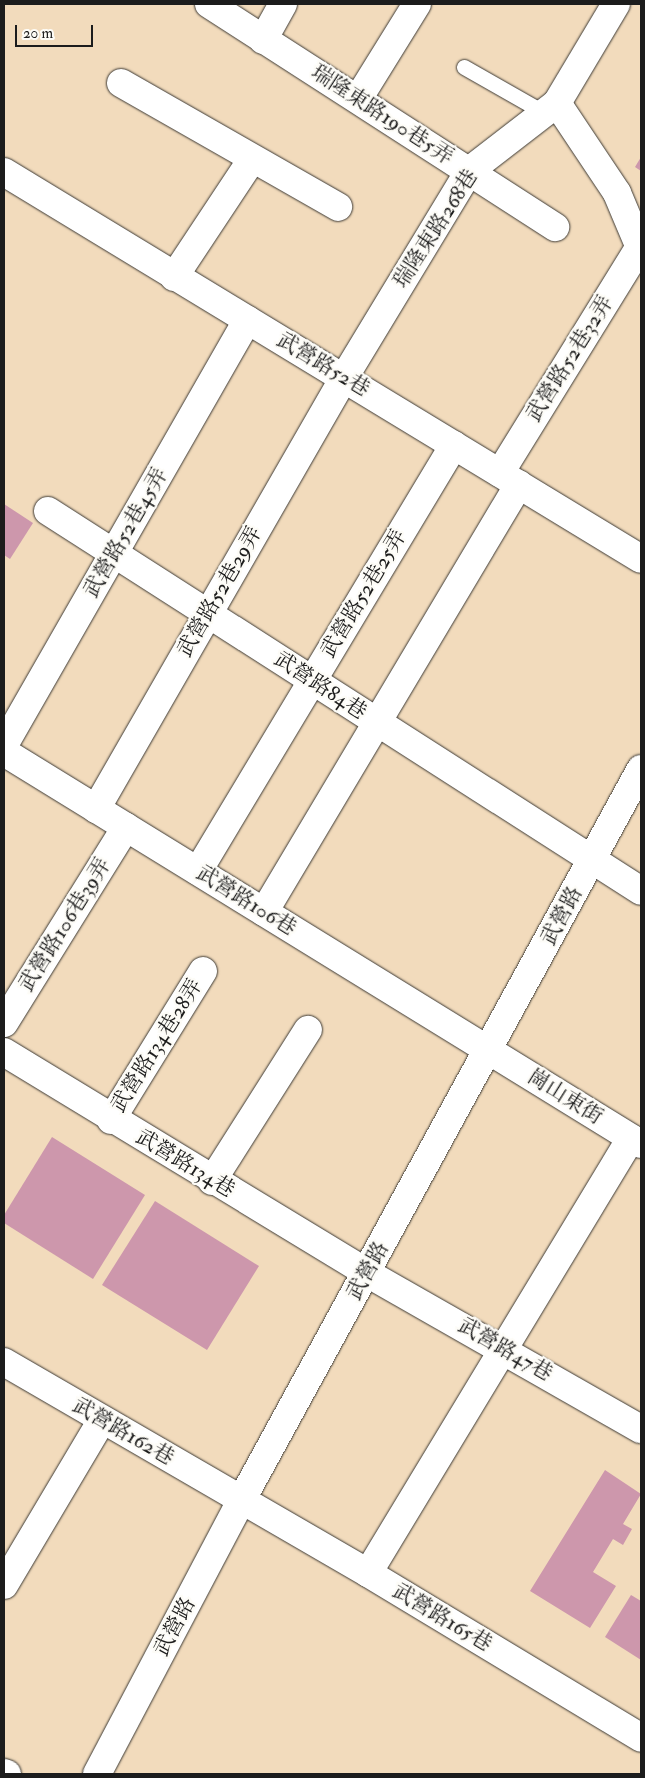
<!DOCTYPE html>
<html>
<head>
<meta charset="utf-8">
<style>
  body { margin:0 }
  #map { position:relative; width:645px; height:1778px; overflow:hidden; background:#f2dbbc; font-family:"IM FELL Double Pica","Noto Serif TC",serif }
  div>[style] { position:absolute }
  .building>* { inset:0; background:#cd97ac }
  .roads { filter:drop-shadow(0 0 1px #3c3934) drop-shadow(0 0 1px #3c3934) }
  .service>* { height:15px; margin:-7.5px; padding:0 7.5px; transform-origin:7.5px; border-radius:7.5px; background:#fff }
  .minor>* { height:28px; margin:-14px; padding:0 14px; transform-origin:14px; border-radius:14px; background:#fff }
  span { translate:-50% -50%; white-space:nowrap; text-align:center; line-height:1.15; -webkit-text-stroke:4.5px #fdfcf7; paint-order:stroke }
  .street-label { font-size:21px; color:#1c1c1c }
  .frame { position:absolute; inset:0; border:5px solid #1c1c1c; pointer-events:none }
  .scale { position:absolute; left:15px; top:25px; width:78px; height:22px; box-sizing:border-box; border:2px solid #1c1c1c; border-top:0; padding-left:6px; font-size:15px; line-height:18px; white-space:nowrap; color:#1c1c1c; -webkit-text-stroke:4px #fdfcf7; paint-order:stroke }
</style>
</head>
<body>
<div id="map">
  <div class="building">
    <div style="clip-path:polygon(641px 157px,641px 171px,635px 167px)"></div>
    <div style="clip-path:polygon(4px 504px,33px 523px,10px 559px,4px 555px)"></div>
    <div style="clip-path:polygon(52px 1137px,145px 1195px,93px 1279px,4px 1223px,4px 1215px)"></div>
    <div style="clip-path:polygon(155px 1201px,259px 1266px,207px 1350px,102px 1285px)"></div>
    <div style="clip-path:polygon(605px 1470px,641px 1494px,623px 1524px,632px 1529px,623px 1545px,613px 1539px,593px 1572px,616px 1586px,590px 1628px,530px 1591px)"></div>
    <div style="clip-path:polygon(631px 1595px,641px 1601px,641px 1660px,605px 1637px)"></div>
  </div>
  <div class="roads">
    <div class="service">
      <div style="left:464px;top:67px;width:93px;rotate:29.6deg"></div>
    </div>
    <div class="minor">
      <div style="left:209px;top:4px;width:412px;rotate:32.8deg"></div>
      <div style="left:263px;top:40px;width:41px;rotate:-60.9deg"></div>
      <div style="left:121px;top:83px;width:250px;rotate:29.7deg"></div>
      <div style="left:358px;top:99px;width:112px;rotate:-58.2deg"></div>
      <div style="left:557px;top:103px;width:108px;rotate:56.3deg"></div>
      <div style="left:617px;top:193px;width:62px;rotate:67.2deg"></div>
      <div style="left:4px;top:172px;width:745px;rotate:31.28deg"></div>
      <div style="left:174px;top:277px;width:141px;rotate:-56.5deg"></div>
      <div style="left:500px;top:473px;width:267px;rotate:-58.3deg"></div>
      <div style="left:48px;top:511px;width:704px;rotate:32.65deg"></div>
      <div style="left:4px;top:745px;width:490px;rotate:-60.2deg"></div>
      <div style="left:4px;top:752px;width:748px;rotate:31.61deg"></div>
      <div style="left:96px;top:809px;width:499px;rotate:-60.1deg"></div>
      <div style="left:345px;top:376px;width:240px;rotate:-58.8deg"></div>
      <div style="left:469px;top:171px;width:111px;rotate:-37.7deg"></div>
      <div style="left:557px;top:103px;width:115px;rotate:-59.2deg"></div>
      <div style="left:198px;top:871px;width:497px;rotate:-59deg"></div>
      <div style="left:264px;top:912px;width:498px;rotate:-59.2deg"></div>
      <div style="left:4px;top:1023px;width:231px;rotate:-58.1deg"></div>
      <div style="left:4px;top:1052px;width:425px;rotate:31.3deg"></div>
      <div style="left:367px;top:1273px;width:315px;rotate:29.7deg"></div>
      <div style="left:111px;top:1120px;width:175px;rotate:-58.3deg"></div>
      <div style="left:212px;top:1181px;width:179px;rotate:-57.6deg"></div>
      <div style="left:4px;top:1362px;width:421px;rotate:30.1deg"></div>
      <div style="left:368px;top:1573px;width:319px;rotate:31.1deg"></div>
      <div style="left:368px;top:1573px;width:508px;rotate:-58.84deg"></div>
      <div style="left:4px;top:1585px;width:192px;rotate:-59.3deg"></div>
      <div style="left:4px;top:1773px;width:3px;rotate:18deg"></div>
      <div style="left:97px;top:1774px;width:309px;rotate:-62.2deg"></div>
      <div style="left:241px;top:1501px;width:834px;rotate:-61.35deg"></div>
    </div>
  </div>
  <div class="street-label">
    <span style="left:382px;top:115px;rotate:33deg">瑞隆東路190巷5弄</span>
    <span style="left:436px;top:229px;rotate:-57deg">瑞隆東路268巷</span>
    <span style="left:570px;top:359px;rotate:-58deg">武營路52巷32弄</span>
    <span style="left:323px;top:365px;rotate:31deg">武營路52巷</span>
    <span style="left:126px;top:533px;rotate:-60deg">武營路52巷45弄</span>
    <span style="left:220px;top:592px;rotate:-60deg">武營路52巷29弄</span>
    <span style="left:364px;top:594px;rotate:-59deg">武營路52巷25弄</span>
    <span style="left:320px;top:686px;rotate:33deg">武營路84巷</span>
    <span style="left:246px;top:901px;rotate:32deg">武營路106巷</span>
    <span style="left:562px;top:916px;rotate:-62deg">武營路</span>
    <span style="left:65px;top:925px;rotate:-58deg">武營路106巷39弄</span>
    <span style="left:157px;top:1046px;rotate:-58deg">武營路134巷28弄</span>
    <span style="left:565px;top:1097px;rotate:32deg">崗山東街</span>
    <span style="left:185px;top:1164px;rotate:31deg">武營路134巷</span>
    <span style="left:368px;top:1271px;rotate:-61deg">武營路</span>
    <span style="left:505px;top:1350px;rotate:30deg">武營路47巷</span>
    <span style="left:123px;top:1432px;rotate:30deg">武營路162巷</span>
    <span style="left:442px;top:1618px;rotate:31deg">武營路165巷</span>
    <span style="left:175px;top:1627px;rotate:-62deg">武營路</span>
  </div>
  <div class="frame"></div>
  <div class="scale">20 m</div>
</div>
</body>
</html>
